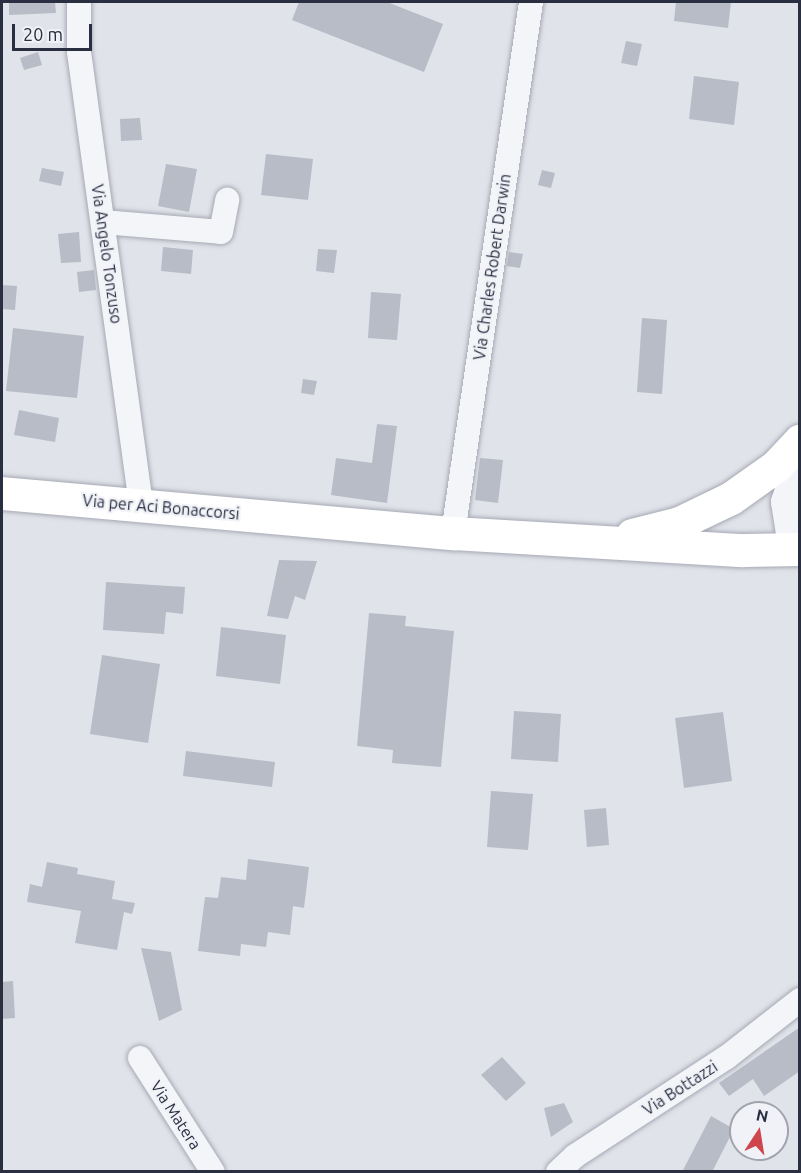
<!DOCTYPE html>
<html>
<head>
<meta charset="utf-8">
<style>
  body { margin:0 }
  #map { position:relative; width:801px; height:1173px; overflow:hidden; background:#e1e3ea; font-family:Ubuntu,sans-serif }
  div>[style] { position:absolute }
  .building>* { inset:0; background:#b8bcc6 }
  .roads { filter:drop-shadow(0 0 2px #a6a9b4) drop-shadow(0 0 2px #a6a9b4) }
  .minor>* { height:24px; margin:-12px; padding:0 12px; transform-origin:12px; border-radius:12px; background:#f4f5f8 }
  .tertiary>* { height:30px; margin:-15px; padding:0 15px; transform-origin:15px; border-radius:15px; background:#f4f5f8 }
  .secondary>* { height:33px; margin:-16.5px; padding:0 16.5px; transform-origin:16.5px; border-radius:16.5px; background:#fff }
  span { translate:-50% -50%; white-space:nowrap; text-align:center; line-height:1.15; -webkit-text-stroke:4.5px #f1f2f7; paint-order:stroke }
  .street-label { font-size:16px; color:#292f41 }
  .frame { position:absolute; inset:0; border:3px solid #292f41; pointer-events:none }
  .north { position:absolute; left:729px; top:1101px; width:60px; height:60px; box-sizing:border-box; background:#f1f2f7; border:2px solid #a1a4ae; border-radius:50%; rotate:12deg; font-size:16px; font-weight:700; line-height:24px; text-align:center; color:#292f41 }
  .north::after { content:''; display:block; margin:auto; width:21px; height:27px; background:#ce464b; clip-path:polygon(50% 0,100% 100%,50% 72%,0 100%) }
  .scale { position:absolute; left:12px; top:24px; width:80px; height:27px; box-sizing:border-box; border:3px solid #292f41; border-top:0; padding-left:8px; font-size:18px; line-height:21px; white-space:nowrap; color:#292f41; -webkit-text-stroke:4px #f1f2f7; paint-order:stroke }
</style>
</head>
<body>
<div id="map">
  <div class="building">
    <div style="clip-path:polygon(9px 2px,55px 2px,56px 13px,9px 15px)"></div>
    <div style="clip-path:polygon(299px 2px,387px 2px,443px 24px,424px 72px,292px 20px)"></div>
    <div style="clip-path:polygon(676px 2px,731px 2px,728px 28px,674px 21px)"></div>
    <div style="clip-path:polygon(626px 41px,642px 44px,637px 66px,621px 63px)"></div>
    <div style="clip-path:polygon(38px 52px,42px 65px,24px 70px,20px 58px)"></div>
    <div style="clip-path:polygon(694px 76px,739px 82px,734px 125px,689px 119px)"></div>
    <div style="clip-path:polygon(140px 118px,142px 140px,121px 141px,120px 119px)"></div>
    <div style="clip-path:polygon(266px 154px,313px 159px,308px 200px,261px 195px)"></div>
    <div style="clip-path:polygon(166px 164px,197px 169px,189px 212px,158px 206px)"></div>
    <div style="clip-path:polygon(42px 168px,64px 172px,61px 186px,39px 181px)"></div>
    <div style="clip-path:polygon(542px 170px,555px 173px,551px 188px,538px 185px)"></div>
    <div style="clip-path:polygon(79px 232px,81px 262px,61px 263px,58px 234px)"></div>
    <div style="clip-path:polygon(163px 247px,193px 250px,191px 274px,161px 271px)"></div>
    <div style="clip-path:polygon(318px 249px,337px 250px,334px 273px,316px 271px)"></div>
    <div style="clip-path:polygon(509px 252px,523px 254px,520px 268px,507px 266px)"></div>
    <div style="clip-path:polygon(94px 270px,96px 290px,79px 292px,77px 272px)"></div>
    <div style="clip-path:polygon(2px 285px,17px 286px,15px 310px,2px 309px)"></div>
    <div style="clip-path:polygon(371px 292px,401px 294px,397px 340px,368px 338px)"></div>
    <div style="clip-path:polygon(642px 318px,667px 320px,662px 394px,637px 392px)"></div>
    <div style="clip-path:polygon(13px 328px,84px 336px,77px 398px,6px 391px)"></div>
    <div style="clip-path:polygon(303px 379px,317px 381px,314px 395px,301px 393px)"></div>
    <div style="clip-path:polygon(19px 410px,59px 418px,55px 442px,14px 435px)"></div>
    <div style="clip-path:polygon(377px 424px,397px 426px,387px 503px,331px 495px,336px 458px,372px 463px)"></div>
    <div style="clip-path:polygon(480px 458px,503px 460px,498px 503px,475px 500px)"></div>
    <div style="clip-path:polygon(279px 560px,317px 561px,305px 600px,295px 596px,288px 619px,267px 616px)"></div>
    <div style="clip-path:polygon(106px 582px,185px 587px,183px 614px,166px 612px,164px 634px,103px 630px)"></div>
    <div style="clip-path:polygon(369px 613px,406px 616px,405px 626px,454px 631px,441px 767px,392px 763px,393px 750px,357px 746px)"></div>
    <div style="clip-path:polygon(221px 627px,286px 635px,280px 684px,216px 676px)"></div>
    <div style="clip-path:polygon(102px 655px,160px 664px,148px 743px,90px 734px)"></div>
    <div style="clip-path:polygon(514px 711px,561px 714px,558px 762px,511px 759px)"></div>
    <div style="clip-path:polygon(723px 712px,732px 781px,684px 788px,675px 718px)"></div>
    <div style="clip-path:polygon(186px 751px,275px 762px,272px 787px,183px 776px)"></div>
    <div style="clip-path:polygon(491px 791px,533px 794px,528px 850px,487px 847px)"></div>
    <div style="clip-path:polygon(606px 808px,609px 845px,587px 847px,584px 810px)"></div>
    <div style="clip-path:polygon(248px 859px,309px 867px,304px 908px,293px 906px,290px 935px,268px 932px,266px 947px,241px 944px,240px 956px,198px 951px,205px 897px,218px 898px,221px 877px,246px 880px)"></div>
    <div style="clip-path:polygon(47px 862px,78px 868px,77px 874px,115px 881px,112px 899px,135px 903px,132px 914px,124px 912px,117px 950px,75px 943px,81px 911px,27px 902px,30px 884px,42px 887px)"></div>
    <div style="clip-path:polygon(141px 948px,171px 952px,182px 1010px,159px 1021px)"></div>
    <div style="clip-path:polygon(13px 981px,15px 1018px,2px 1019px,2px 982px)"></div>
    <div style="clip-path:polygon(800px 1027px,800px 1071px,764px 1096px,753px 1079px,729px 1096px,719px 1083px)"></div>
    <div style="clip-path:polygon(502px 1057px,526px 1083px,506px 1101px,481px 1075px)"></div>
    <div style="clip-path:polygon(564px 1103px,573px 1122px,551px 1137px,544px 1108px)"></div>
    <div style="clip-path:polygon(711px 1116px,734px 1129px,712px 1172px,682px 1172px)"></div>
  </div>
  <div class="roads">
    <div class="minor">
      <div style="left:79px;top:2px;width:50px;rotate:90deg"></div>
      <div style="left:79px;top:52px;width:458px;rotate:82.2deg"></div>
      <div style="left:103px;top:222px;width:118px;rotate:4.8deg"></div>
      <div style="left:221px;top:232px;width:33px;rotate:-79deg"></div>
      <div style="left:453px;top:533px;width:537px;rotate:-81.64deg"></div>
      <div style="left:140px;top:1058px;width:135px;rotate:57.4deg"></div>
      <div style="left:558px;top:1172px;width:23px;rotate:-43deg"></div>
      <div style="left:575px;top:1156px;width:181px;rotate:-33.1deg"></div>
      <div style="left:727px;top:1057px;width:93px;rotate:-38deg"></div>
    </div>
    <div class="tertiary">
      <div style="left:800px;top:459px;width:45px;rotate:108deg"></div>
      <div style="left:786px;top:502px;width:30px;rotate:81deg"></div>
      <div style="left:791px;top:532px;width:11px;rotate:38deg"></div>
    </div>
    <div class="secondary">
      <div style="left:2px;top:493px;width:453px;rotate:5.1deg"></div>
      <div style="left:453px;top:533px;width:290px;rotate:3.4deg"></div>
      <div style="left:743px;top:550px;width:57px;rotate:-1deg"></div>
      <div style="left:632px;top:535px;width:49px;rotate:-14.3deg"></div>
      <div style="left:679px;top:523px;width:58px;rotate:-25.7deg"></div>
      <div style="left:731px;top:498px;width:55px;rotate:-35.4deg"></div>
      <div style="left:776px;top:466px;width:35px;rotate:-47deg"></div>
    </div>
  </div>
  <div class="street-label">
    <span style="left:107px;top:254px;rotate:82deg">Via Angelo Tonzuso</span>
    <span style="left:492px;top:267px;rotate:-82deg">Via Charles Robert Darwin</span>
    <span style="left:161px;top:507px;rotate:5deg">Via per Aci Bonaccorsi</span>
    <span style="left:680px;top:1088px;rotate:-33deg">Via Bottazzi</span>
    <span style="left:176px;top:1115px;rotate:57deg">Via Matera</span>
  </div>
  <div class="frame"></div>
  <div class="north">N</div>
  <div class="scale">20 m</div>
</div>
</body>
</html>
